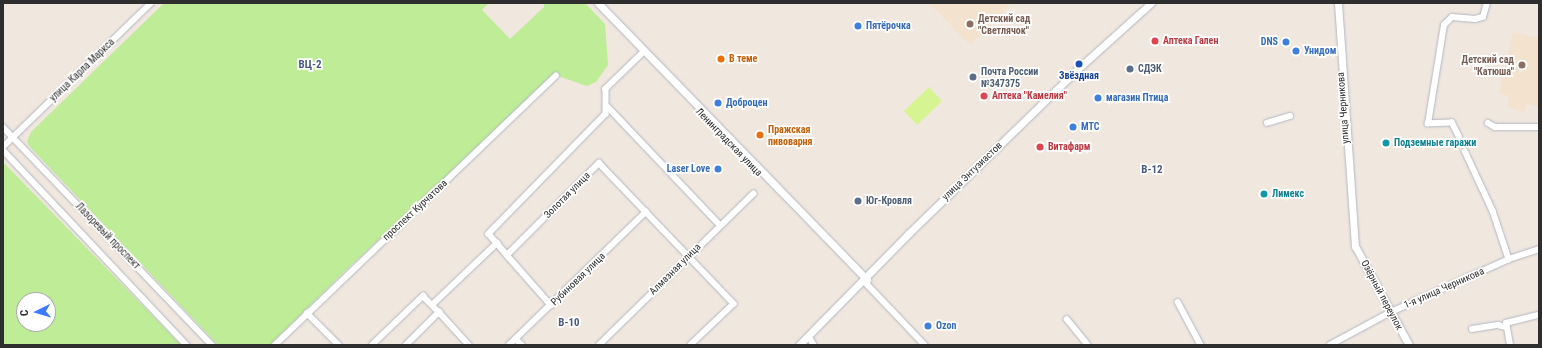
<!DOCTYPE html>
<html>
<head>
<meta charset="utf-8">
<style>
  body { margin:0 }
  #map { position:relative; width:1542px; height:348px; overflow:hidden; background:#f0e7df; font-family:"Roboto Condensed",sans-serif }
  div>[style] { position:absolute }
  .education>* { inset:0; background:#f3e2ce }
  .green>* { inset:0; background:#beec97 }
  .pitch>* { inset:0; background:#d7f492 }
  .roads { filter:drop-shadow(0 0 1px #b3b8c2) drop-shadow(0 0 1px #b3b8c2) }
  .minor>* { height:5.5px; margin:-2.75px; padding:0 2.75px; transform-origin:2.75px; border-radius:2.75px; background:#fff }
  .tertiary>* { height:7px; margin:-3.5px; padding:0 3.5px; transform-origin:3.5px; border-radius:3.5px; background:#fff }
  .dots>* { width:11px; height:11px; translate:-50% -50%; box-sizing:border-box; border:2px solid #fff; border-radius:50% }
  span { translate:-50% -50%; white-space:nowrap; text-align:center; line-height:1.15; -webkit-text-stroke:3.5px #fff; paint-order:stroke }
  .education-label { font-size:10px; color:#785e54; font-weight:700 }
  .left { translate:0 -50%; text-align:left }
  .right { translate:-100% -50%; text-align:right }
  .shop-label { font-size:10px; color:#366cbe; font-weight:700 }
  .health-label { font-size:10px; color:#be3a42; font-weight:700 }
  .food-label { font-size:10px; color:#c56008; font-weight:700 }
  .service-label { font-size:10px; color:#4e5e75; font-weight:700 }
  .street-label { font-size:10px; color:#2e2e2e }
  .transit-label { font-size:10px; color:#164399; font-weight:700 }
  .culture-label { font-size:10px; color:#0d838f; font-weight:700 }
  .neighbourhood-label { font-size:11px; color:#485a85; font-weight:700 }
  .frame { position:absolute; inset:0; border:4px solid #2e2e2e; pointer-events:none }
  .north { position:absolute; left:16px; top:292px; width:40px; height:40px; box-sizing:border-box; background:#fff; border:1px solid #ababab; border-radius:50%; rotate:265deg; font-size:11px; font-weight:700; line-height:16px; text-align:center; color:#2e2e2e }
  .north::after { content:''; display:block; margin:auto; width:14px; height:18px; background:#3e7aff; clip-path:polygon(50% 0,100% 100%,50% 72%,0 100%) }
</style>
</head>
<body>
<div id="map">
  <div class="education">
    <div style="clip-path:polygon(929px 3px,1012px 3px,970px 45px)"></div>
    <div style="clip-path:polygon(1513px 32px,1539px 38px,1539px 107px,1527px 104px,1525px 112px,1507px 107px,1509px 96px,1499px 93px)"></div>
  </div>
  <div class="green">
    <div style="clip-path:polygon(164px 3px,489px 3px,482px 10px,510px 39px,544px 7px,544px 3px,585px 3px,605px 24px,608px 65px,596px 82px,587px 86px,555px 75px,343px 273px,270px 345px,218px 345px,29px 146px,27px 141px,31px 132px)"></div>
    <div style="clip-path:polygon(evenodd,3px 162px,181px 345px,3px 345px,3px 162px,24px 300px,48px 300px,48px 324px,24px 324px,24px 300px)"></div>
  </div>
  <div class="pitch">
    <div style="clip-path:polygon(929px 87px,942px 101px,917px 125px,904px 111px)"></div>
  </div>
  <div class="roads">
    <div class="minor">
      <div style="left:643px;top:53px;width:52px;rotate:135.8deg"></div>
      <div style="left:606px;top:89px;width:25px;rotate:90deg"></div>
      <div style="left:606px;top:114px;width:168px;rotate:134.3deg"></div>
      <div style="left:489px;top:234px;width:28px;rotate:49deg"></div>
      <div style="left:507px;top:255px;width:130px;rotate:-45deg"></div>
      <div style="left:599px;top:163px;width:195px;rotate:46.2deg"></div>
      <div style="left:734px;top:304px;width:59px;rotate:136.4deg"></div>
      <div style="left:608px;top:107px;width:163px;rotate:46.5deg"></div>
      <div style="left:1267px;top:123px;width:24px;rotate:-17deg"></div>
      <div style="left:1488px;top:123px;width:8px;rotate:30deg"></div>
      <div style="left:1495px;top:127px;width:44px"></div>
      <div style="left:3px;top:127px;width:302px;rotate:46.2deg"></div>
      <div style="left:1459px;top:137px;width:16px;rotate:-117deg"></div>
      <div style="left:1452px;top:123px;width:24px;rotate:178deg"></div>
      <div style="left:1428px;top:124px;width:100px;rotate:-80.8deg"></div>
      <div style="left:1444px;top:25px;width:11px;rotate:-45deg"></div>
      <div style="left:1452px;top:17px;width:23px;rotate:5deg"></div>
      <div style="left:1475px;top:19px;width:8px;rotate:-14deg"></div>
      <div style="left:1483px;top:17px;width:15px;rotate:-74deg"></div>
      <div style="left:3px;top:147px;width:206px;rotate:-44.2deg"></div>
      <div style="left:3px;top:150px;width:268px;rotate:46.7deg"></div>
      <div style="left:1465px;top:151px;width:66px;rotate:65deg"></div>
      <div style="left:1493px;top:211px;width:51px;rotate:71.6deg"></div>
      <div style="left:507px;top:255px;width:67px;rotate:48.7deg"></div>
      <div style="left:864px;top:281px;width:88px;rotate:46.4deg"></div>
      <div style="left:1178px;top:302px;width:49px;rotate:61.9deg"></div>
      <div style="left:432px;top:305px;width:90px;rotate:-43.6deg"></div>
      <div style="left:307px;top:313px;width:45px;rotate:45deg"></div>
      <div style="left:1067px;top:319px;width:33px;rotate:51deg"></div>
      <div style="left:1472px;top:329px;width:26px;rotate:-9deg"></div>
      <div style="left:1498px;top:325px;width:8px;rotate:14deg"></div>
      <div style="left:809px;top:336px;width:10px;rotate:61deg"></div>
      <div style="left:516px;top:339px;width:8px;rotate:45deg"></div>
      <div style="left:275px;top:345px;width:389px;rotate:-43.8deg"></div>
      <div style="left:372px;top:345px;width:71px;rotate:-43.9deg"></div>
      <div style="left:423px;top:296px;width:23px;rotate:45deg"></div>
      <div style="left:406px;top:345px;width:47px;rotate:-45deg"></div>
      <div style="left:439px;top:312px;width:45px;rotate:47.7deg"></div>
      <div style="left:509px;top:345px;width:191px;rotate:-44.2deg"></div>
      <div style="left:599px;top:345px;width:216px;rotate:-44.4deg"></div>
      <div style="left:1330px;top:345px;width:69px;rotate:-28.4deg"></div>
      <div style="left:1391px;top:312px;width:129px;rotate:-24.2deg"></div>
      <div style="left:1509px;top:259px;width:32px;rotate:-18deg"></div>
      <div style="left:1510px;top:345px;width:22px;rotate:-100deg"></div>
      <div style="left:1506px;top:323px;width:34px;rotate:-14deg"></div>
    </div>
    <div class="tertiary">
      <div style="left:598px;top:3px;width:386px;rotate:45.8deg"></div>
      <div style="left:1338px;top:3px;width:244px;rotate:86deg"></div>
      <div style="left:1355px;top:246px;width:113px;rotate:61.4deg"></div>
      <div style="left:799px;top:345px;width:156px;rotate:-45.5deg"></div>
      <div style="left:908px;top:234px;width:241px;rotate:-44.2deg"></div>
      <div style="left:1081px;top:66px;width:94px;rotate:-42deg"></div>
    </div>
  </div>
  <div class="dots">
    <div style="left:970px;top:24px;background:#8d6e63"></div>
    <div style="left:858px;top:26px;background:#3f7fe0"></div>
    <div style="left:1155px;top:41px;background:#e0444e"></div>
    <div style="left:1286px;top:42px;background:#3f7fe0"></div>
    <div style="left:1296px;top:51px;background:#3f7fe0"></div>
    <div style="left:721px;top:59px;background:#e8710a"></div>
    <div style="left:1079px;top:64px;background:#1a4fb4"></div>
    <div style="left:1522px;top:65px;background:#8d6e63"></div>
    <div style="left:1130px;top:69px;background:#5c6f8a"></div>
    <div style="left:973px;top:77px;background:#5c6f8a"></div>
    <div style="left:984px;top:96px;background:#e0444e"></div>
    <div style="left:1098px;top:98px;background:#3f7fe0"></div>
    <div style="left:718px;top:103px;background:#3f7fe0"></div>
    <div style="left:1073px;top:127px;background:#3f7fe0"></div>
    <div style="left:760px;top:135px;background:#e8710a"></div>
    <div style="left:1386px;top:143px;background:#0f9aa8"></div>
    <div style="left:1040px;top:147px;background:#e0444e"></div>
    <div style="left:718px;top:169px;background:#3f7fe0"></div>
    <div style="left:1264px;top:194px;background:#0f9aa8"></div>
    <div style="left:858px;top:201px;background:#5c6f8a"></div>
    <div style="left:928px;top:326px;background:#3f7fe0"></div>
  </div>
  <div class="education-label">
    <span class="left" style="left:978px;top:24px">Детский сад<br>"Светлячок"</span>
    <span class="right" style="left:1514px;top:65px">Детский сад<br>"Катюша"</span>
  </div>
  <div class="shop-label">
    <span class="left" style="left:866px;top:26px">Пятёрочка</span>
    <span class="right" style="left:1278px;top:42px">DNS</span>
    <span class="left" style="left:1304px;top:51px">Унидом</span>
    <span class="left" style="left:1106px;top:98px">магазин Птица</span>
    <span class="left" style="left:726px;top:103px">Доброцен</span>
    <span class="left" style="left:1081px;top:127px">МТС</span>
    <span class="right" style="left:710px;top:169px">Laser Love</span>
    <span class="left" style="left:936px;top:326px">Ozon</span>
  </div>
  <div class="health-label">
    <span class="left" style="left:1163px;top:41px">Аптека Гален</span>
    <span class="left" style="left:992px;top:96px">Аптека "Камелия"</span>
    <span class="left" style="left:1048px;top:147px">Витафарм</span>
  </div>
  <div class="food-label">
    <span class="left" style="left:729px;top:59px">В теме</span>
    <span class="left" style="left:768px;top:135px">Пражская<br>пивоварня</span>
  </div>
  <div class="service-label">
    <span class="left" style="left:1138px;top:69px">СДЭК</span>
    <span class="left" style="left:981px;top:77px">Почта России<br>№347375</span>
    <span class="left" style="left:866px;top:201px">Юг-Кровля</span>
  </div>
  <div class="street-label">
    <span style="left:82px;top:70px;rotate:-44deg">улица Карла Маркса</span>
    <span style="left:1343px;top:108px;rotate:-94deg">улица Черникова</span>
    <span style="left:729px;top:142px;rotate:46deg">Ленинградская улица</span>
    <span style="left:972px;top:171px;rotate:-44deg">улица Энтузиастов</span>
    <span style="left:567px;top:195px;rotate:-45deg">Золотая улица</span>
    <span style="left:415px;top:210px;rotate:-43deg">проспект Курчатова</span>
    <span style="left:108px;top:236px;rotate:46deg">Лазоревый проспект</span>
    <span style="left:675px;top:269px;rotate:-45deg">Алмазная улица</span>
    <span style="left:578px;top:279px;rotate:-44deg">Рубиновая улица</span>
    <span style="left:1444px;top:288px;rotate:-24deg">1-я улица Черникова</span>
    <span style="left:1382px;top:295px;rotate:62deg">Озёрный переулок</span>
  </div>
  <div class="transit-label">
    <span style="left:1079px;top:76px">Звёздная</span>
  </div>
  <div class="culture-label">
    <span class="left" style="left:1394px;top:143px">Подземные гаражи</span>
    <span class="left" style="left:1272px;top:194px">Лимекс</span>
  </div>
  <div class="neighbourhood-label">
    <span style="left:310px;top:65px">ВЦ-2</span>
    <span style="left:1152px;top:170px">В-12</span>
    <span style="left:569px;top:323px">В-10</span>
  </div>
  <div class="frame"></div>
  <div class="north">С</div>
</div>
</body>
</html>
